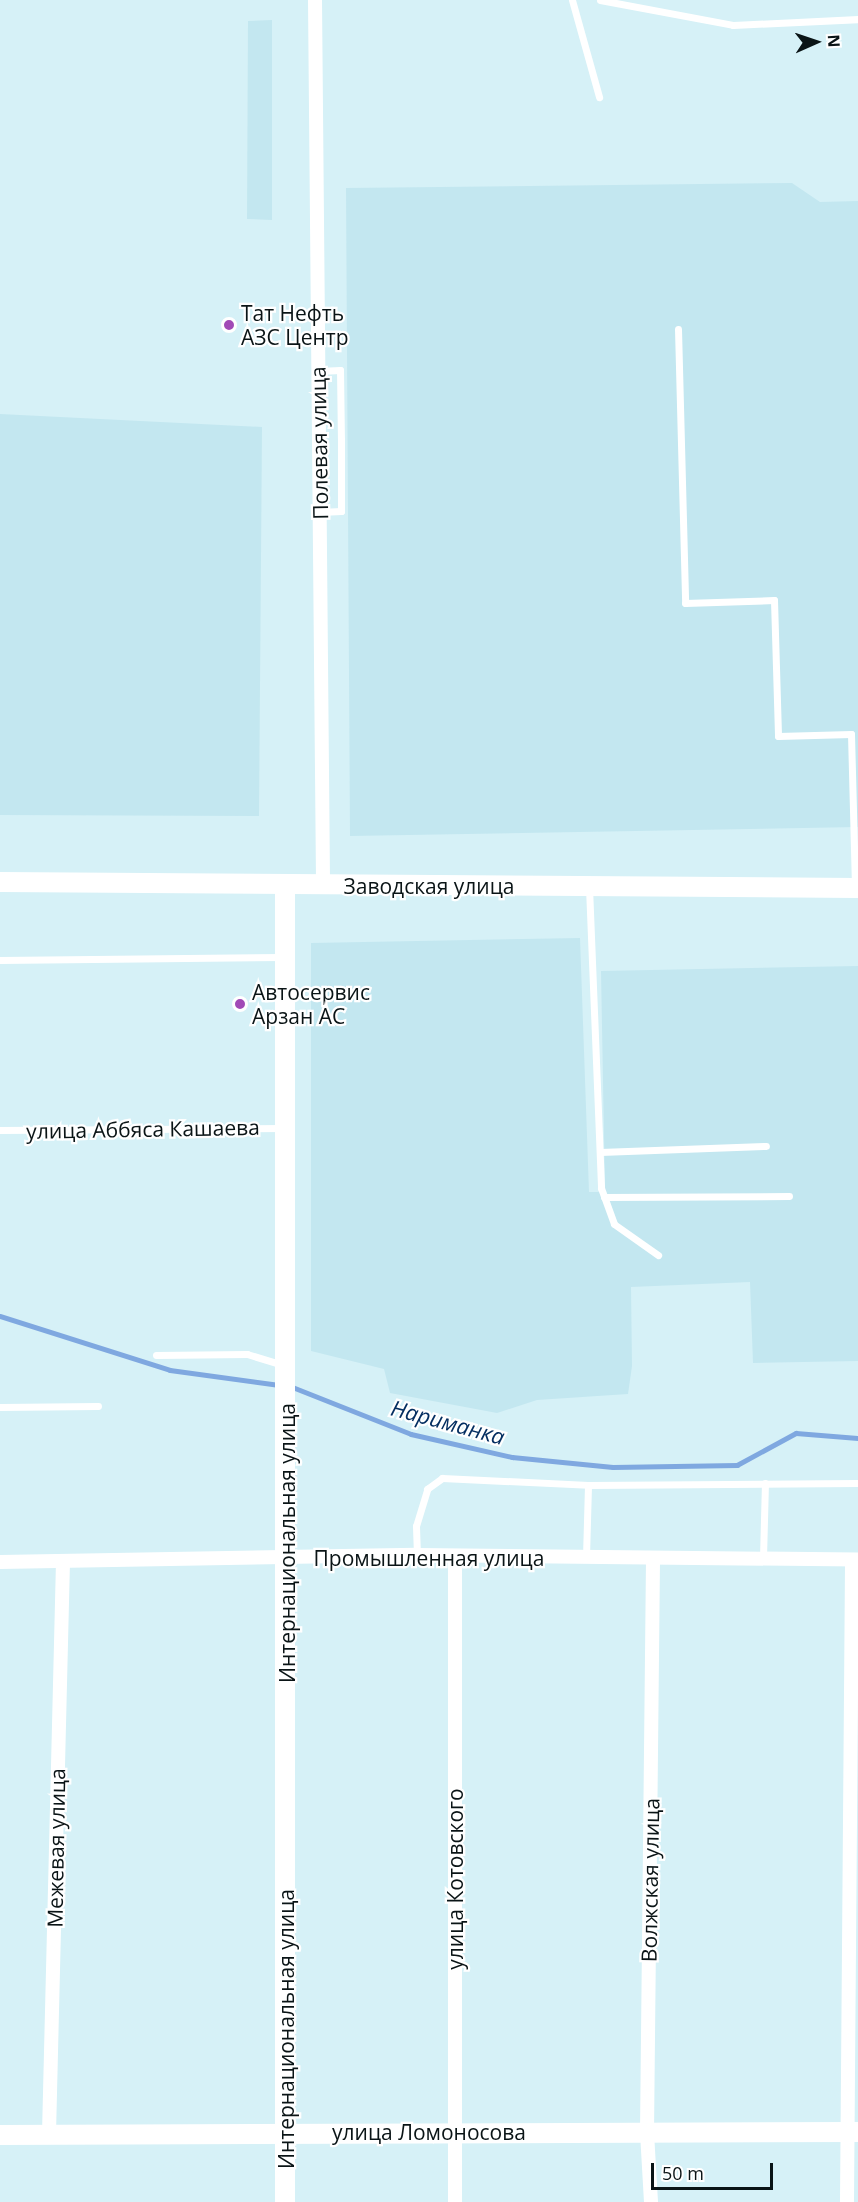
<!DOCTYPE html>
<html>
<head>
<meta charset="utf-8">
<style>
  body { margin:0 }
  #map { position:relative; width:858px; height:2202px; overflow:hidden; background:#d6f1f7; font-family:"Open Sans",sans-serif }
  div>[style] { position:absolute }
  .built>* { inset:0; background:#c3e7f0 }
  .stream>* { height:4.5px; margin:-2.25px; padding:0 2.25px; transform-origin:2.25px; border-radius:2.25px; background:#7fa8e0 }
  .lane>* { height:7px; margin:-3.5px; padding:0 3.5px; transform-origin:3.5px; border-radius:3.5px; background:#fff }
  .street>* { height:14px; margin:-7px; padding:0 7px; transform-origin:7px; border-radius:7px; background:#fff }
  .secondary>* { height:20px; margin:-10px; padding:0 10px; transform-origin:10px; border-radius:10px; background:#fff }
  .dots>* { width:16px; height:16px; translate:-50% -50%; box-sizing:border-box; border:3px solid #fff; border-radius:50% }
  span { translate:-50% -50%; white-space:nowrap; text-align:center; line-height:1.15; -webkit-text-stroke:4.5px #fff; paint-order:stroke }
  .poi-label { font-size:21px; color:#0a1416 }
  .left { translate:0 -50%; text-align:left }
  .street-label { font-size:21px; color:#0a1416 }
  .water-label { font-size:22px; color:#052f61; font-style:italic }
  .north { position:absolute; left:786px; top:12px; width:60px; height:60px; -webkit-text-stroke:4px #fff; paint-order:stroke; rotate:87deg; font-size:16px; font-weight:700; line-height:24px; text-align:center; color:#0a1416 }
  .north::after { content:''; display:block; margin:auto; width:21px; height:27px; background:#0a1416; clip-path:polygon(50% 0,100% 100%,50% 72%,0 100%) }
  .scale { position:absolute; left:651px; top:2163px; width:122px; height:27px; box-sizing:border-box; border:3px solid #0a1416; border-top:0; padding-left:8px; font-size:18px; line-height:21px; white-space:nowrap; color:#0a1416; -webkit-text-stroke:4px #fff; paint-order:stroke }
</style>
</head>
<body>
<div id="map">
  <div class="built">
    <div style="clip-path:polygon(272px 20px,272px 220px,247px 219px,248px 21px)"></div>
    <div style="clip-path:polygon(792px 183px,820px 202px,858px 201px,858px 827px,350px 836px,346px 188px)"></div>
    <div style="clip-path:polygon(0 414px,262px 427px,259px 816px,0 815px)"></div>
    <div style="clip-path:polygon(580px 938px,589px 1192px,605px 1192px,601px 971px,858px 966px,858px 1361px,753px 1363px,750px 1282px,631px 1287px,632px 1366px,628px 1394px,537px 1400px,497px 1413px,390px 1393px,384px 1369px,311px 1351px,311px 943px)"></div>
  </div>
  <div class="stream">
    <div style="left:0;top:1316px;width:178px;rotate:17.6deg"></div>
    <div style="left:170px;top:1370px;width:110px;rotate:7.8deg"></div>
    <div style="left:290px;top:1386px;width:130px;rotate:21.6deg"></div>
    <div style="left:411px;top:1434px;width:104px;rotate:12.8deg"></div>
    <div style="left:512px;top:1457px;width:101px;rotate:5.7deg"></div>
    <div style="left:613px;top:1467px;width:124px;rotate:-0.9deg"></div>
    <div style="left:737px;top:1465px;width:67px;rotate:-28.5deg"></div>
    <div style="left:796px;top:1433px;width:62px;rotate:4.6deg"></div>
  </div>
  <div class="lane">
    <div style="left:572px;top:0;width:101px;rotate:74.4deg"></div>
    <div style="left:600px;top:0;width:135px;rotate:10.6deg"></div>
    <div style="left:733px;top:25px;width:125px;rotate:-2.7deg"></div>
    <div style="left:678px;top:329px;width:274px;rotate:88.5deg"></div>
    <div style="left:685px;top:603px;width:89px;rotate:-1.9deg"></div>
    <div style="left:774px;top:600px;width:136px;rotate:88.3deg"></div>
    <div style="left:778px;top:736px;width:73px;rotate:-1.6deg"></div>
    <div style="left:851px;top:734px;width:152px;rotate:88.5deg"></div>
    <div style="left:319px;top:371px;width:21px;rotate:-3deg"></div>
    <div style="left:340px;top:370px;width:69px;rotate:89.2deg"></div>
    <div style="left:341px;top:439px;width:72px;rotate:90deg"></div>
    <div style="left:341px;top:511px;width:21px;rotate:177deg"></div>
    <div style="left:589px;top:887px;width:301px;rotate:87.7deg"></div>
    <div style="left:601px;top:1188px;width:38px;rotate:70deg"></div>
    <div style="left:614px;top:1224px;width:54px;rotate:35.2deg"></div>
    <div style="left:0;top:960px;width:282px;rotate:-0.6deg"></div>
    <div style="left:0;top:1130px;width:282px;rotate:-0.4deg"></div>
    <div style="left:600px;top:1152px;width:166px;rotate:-2.1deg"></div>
    <div style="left:604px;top:1197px;width:185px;rotate:-0.3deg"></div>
    <div style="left:156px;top:1355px;width:91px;rotate:-0.6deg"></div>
    <div style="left:247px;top:1354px;width:39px;rotate:17deg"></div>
    <div style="left:0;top:1407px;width:98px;rotate:-0.6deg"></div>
    <div style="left:417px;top:1555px;width:29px;rotate:-92deg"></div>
    <div style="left:416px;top:1526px;width:39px;rotate:-73deg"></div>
    <div style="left:427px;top:1489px;width:19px;rotate:-36deg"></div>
    <div style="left:442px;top:1478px;width:146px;rotate:2.7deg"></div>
    <div style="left:588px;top:1485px;width:270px;rotate:-0.4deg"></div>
    <div style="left:586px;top:1557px;width:72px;rotate:-88.4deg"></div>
    <div style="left:763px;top:1558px;width:75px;rotate:-88.5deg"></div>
  </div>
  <div class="street">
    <div style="left:315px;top:0;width:886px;rotate:89.48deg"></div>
    <div style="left:0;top:1562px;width:417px;rotate:-1deg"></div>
    <div style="left:417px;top:1555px;width:441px;rotate:0.6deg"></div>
    <div style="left:49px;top:2134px;width:572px;rotate:-88.6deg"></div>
    <div style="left:455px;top:2202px;width:646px;rotate:-90deg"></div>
    <div style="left:651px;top:2202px;width:69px;rotate:-93.3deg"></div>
    <div style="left:647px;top:2133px;width:575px;rotate:-89.4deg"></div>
    <div style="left:847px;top:2202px;width:641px;rotate:-89.55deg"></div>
  </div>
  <div class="secondary">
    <div style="left:0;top:882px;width:858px;rotate:0.4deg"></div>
    <div style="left:285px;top:885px;width:1317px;rotate:90deg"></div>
    <div style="left:0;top:2135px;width:858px;rotate:-0.2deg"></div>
  </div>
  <div class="dots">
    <div style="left:229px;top:325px;background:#a14ab6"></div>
    <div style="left:240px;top:1004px;background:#a14ab6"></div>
  </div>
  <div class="poi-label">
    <span class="left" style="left:241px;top:325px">Тат Нефть<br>АЗС Центр</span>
    <span class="left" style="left:252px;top:1004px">Автосервис<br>Арзан АС</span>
  </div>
  <div class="street-label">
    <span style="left:319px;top:443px;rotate:-91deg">Полевая улица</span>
    <span style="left:429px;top:886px">Заводская улица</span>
    <span style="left:143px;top:1129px;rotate:-1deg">улица Аббяса Кашаева</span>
    <span style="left:287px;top:1543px;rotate:-90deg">Интернациональная улица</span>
    <span style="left:429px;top:1558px">Промышленная улица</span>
    <span style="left:56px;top:1848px;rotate:-89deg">Межевая улица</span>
    <span style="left:455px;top:1879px;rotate:-90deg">улица Котовского</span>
    <span style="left:650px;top:1880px;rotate:-89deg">Волжская улица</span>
    <span style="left:286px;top:2029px;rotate:-90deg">Интернациональная улица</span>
    <span style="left:429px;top:2132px">улица Ломоносова</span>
  </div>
  <div class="water-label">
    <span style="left:448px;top:1422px;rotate:15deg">Нариманка</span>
  </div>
  <div class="north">N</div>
  <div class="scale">50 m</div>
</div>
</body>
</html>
